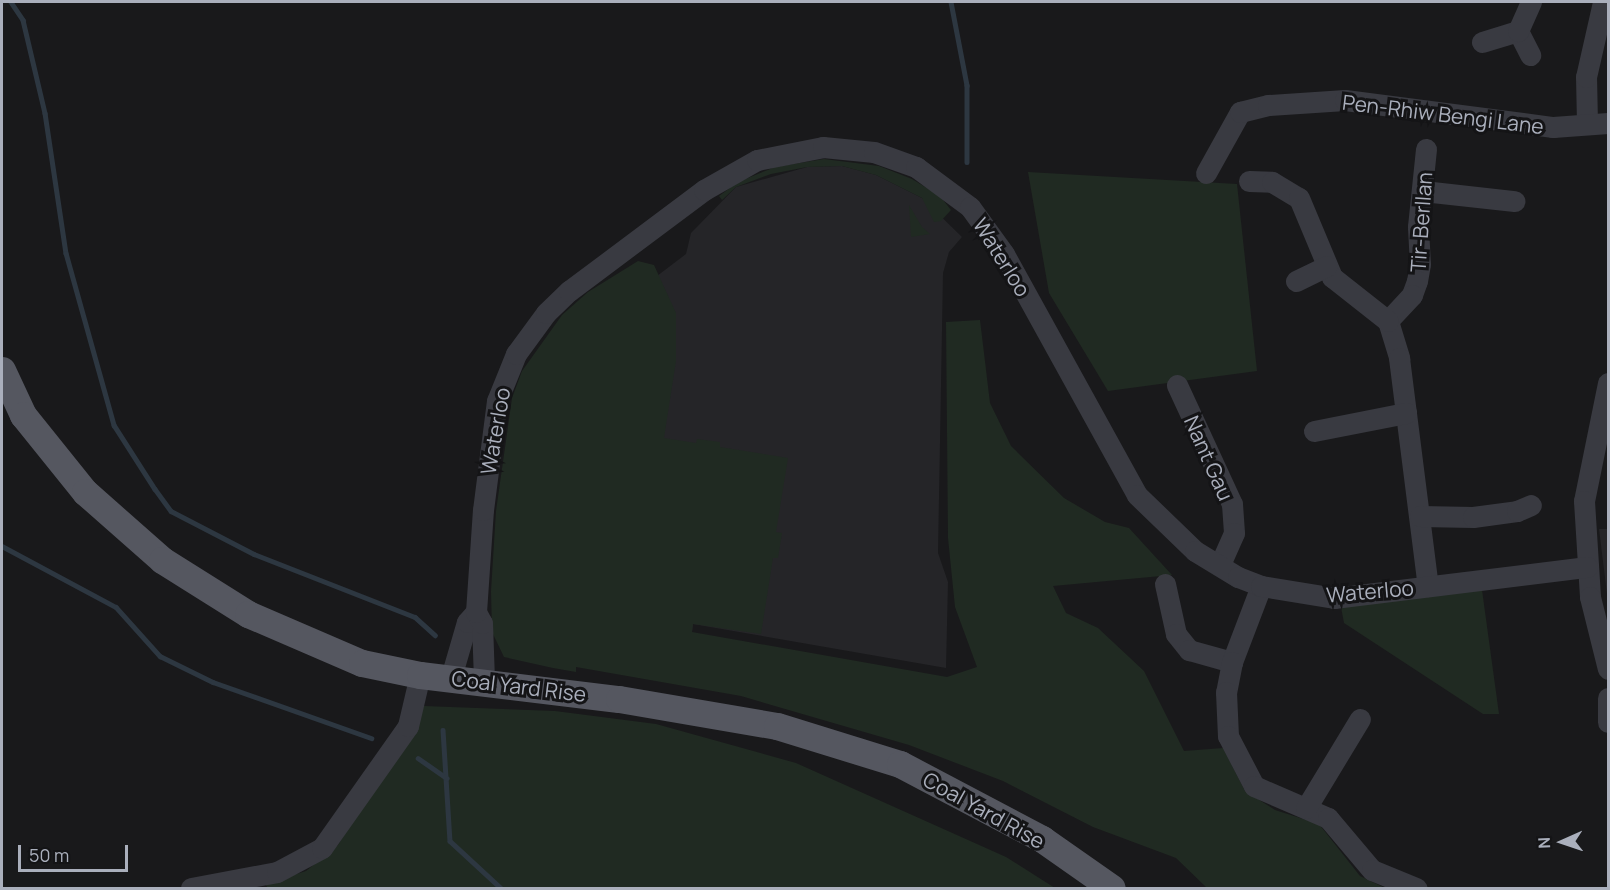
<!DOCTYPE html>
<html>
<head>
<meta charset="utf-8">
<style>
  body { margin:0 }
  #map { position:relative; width:1610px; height:890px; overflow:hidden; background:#19191b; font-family:Manrope,sans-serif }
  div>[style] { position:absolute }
  .built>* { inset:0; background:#252528 }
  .green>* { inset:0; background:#202a22 }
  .stream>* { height:4.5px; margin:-2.25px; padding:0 2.25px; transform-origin:2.25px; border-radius:2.25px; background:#2d3741 }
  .minor>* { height:21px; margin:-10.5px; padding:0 10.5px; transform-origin:10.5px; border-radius:10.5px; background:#393a41 }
  .major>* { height:27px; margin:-13.5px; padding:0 13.5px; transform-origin:13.5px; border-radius:13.5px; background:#555760 }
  span { translate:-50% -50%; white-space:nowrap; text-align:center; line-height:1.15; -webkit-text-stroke:6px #141416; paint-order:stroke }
  .street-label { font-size:21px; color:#aaafbc }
  .frame { position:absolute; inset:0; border:3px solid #aaafbc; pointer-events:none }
  .north { position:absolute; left:1532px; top:812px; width:60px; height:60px; -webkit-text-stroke:4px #141416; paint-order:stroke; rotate:267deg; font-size:16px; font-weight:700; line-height:24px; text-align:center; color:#aaafbc }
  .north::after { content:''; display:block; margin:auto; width:21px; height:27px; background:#aaafbc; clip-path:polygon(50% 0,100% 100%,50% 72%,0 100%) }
  .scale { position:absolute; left:18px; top:845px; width:110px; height:27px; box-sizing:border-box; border:3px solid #aaafbc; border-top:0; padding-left:8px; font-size:18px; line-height:21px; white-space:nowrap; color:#aaafbc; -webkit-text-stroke:4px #141416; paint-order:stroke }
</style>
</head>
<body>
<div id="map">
  <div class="built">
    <div style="clip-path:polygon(842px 166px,876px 175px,922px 198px,962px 237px,949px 252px,943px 273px,938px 553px,948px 582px,946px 668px,693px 624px,692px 632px,512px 516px,652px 268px,657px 276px,686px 254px,691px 233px,736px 187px,807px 167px)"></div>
    <div style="clip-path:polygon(1599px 529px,1608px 529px,1608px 602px)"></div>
  </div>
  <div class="green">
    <div style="clip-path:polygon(824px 159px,879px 166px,912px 179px,940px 196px,951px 210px,941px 221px,934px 222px,922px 198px,876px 175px,842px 166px,807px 167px,771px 174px,736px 187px,722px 200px,719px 196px,738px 182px,775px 167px)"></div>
    <div style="clip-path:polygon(1028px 172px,1237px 184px,1257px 371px,1108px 391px,1049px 293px)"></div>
    <div style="clip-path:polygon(909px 205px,922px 227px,930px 234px,911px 237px)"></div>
    <div style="clip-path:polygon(638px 261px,654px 265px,676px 313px,676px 361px,664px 438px,696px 443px,697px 439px,720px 442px,720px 447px,788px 458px,776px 532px,782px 533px,778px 558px,773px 558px,761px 634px,693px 624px,692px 632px,947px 677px,977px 667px,955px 607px,948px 538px,946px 322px,980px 320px,990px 403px,1011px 446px,1064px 498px,1105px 522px,1129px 528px,1172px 575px,1053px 586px,1066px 613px,1098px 628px,1144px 671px,1184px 751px,1223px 748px,1245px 791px,1275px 810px,1319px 824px,1360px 876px,1385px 888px,1207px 888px,1176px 858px,1093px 827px,1003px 781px,909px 745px,741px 696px,576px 667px,576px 672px,553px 668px,504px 657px,492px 632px,491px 591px,496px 511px,512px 398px,522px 371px,562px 315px,588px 292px)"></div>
    <div style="clip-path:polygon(1482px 590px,1499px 714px,1483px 714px,1344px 623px,1341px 607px)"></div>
    <div style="clip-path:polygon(424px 706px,555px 711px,656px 724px,796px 763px,1006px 857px,1055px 888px,268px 888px,265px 884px,306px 871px,338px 845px)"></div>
  </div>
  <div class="stream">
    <div style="left:11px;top:2px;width:22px;rotate:56deg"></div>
    <div style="left:23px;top:20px;width:96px;rotate:76.7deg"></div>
    <div style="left:45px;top:113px;width:142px;rotate:81.5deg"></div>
    <div style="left:66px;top:253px;width:179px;rotate:74.4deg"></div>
    <div style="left:114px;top:425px;width:76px;rotate:57.4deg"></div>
    <div style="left:155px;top:489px;width:27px;rotate:54deg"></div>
    <div style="left:171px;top:511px;width:93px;rotate:27.4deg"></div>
    <div style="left:254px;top:554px;width:173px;rotate:21.4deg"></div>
    <div style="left:415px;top:617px;width:27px;rotate:42deg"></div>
    <div style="left:951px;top:2px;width:85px;rotate:79.1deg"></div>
    <div style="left:967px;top:85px;width:77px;rotate:90deg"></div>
    <div style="left:2px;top:546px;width:129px;rotate:28.2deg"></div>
    <div style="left:116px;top:607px;width:66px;rotate:48.1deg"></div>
    <div style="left:160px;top:656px;width:59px;rotate:26.1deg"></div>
    <div style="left:213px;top:682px;width:168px;rotate:19.5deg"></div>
    <div style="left:443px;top:730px;width:111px;rotate:86.4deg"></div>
    <div style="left:450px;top:841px;width:69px;rotate:42.7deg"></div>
    <div style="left:418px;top:758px;width:35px;rotate:35deg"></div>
  </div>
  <div class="minor">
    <div style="left:1518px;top:31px;width:27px;rotate:63deg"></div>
    <div style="left:1482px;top:42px;width:38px;rotate:-17deg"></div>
    <div style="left:1518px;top:31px;width:32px;rotate:-66deg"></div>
    <div style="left:1587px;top:123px;width:46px;rotate:-91.2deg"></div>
    <div style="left:1586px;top:77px;width:77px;rotate:-77.2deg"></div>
    <div style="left:1426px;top:149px;width:78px;rotate:95.9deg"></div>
    <div style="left:1418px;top:227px;width:37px;rotate:87deg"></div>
    <div style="left:1420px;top:264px;width:17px;rotate:100deg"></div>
    <div style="left:1417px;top:281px;width:15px;rotate:110deg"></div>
    <div style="left:1412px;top:295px;width:35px;rotate:133deg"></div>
    <div style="left:1388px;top:321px;width:39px;rotate:73deg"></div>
    <div style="left:1399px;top:358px;width:230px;rotate:82.8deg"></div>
    <div style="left:1206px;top:173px;width:70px;rotate:-60.9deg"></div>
    <div style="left:1240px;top:112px;width:29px;rotate:-14deg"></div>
    <div style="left:1268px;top:105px;width:77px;rotate:-3.7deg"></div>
    <div style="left:1345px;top:100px;width:210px;rotate:7.4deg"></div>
    <div style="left:1553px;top:127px;width:55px;rotate:-4.2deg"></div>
    <div style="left:1249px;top:181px;width:23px;rotate:2deg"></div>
    <div style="left:1272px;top:182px;width:31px;rotate:31deg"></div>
    <div style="left:1299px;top:198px;width:86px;rotate:67.3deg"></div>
    <div style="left:1332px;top:277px;width:71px;rotate:38.2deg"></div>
    <div style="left:1423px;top:191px;width:92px;rotate:6.3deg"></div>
    <div style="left:1296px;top:281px;width:34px;rotate:-26deg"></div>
    <div style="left:1608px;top:383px;width:120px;rotate:101.5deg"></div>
    <div style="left:1584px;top:501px;width:96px;rotate:86.4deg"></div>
    <div style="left:1590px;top:597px;width:74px;rotate:76deg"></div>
    <div style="left:1177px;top:385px;width:131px;rotate:65.2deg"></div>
    <div style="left:1232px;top:504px;width:29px;rotate:86deg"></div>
    <div style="left:1234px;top:533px;width:35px;rotate:114deg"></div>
    <div style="left:1314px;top:431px;width:94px;rotate:-11.1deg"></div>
    <div style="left:1420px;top:516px;width:53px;rotate:1.1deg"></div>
    <div style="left:1473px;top:517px;width:44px;rotate:-7.8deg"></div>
    <div style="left:1517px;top:511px;width:15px;rotate:-23deg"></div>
    <div style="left:1165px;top:584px;width:51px;rotate:77.6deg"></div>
    <div style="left:1176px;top:634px;width:21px;rotate:51deg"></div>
    <div style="left:1189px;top:650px;width:45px;rotate:15.6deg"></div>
    <div style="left:1261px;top:586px;width:81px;rotate:110.9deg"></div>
    <div style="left:1232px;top:662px;width:31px;rotate:101deg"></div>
    <div style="left:1226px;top:692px;width:44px;rotate:87.4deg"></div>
    <div style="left:1228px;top:736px;width:56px;rotate:62.5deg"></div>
    <div style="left:1254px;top:786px;width:81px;rotate:23.4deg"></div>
    <div style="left:1328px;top:818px;width:68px;rotate:49.8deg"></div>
    <div style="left:1372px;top:870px;width:48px;rotate:22.2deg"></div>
    <div style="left:451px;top:677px;width:57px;rotate:-73.8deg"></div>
    <div style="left:467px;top:622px;width:13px;rotate:-48deg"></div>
    <div style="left:484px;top:680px;width:57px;rotate:-92deg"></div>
    <div style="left:482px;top:623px;width:13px;rotate:-119deg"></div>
    <div style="left:476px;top:612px;width:102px;rotate:-86.1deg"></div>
    <div style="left:483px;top:510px;width:110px;rotate:-82.7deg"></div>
    <div style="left:497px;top:401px;width:51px;rotate:-68deg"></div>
    <div style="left:516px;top:354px;width:51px;rotate:-53.8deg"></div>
    <div style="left:546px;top:313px;width:32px;rotate:-44deg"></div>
    <div style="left:569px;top:291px;width:169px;rotate:-36.8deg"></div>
    <div style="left:704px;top:190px;width:61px;rotate:-29.5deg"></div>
    <div style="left:757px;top:160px;width:67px;rotate:-11.1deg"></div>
    <div style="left:823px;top:147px;width:51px;rotate:5.6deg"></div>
    <div style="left:874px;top:152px;width:45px;rotate:19.7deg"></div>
    <div style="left:916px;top:167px;width:67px;rotate:36.5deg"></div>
    <div style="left:970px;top:207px;width:58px;rotate:54.1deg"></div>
    <div style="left:1004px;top:254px;width:275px;rotate:61.1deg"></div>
    <div style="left:1137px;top:495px;width:81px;rotate:44deg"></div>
    <div style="left:1195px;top:551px;width:50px;rotate:31.2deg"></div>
    <div style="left:1238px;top:577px;width:25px;rotate:21deg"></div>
    <div style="left:1261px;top:586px;width:74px;rotate:9.3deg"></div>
    <div style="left:1334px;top:598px;width:255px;rotate:-7deg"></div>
    <div style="left:1608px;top:698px;width:24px;rotate:90deg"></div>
    <div style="left:1306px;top:808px;width:104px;rotate:-58.8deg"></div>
    <div style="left:191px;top:888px;width:87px;rotate:-10.5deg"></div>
    <div style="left:277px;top:872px;width:51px;rotate:-28.1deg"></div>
    <div style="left:322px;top:848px;width:149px;rotate:-54.8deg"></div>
    <div style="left:408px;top:726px;width:52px;rotate:-76.8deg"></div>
  </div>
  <div class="major">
    <div style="left:2px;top:370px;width:50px;rotate:65deg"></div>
    <div style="left:23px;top:415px;width:99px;rotate:51.2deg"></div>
    <div style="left:85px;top:492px;width:103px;rotate:41.4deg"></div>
    <div style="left:162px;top:560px;width:102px;rotate:32.1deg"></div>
    <div style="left:248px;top:614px;width:124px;rotate:23.3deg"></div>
    <div style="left:362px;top:663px;width:59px;rotate:11.7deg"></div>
    <div style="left:420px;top:675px;width:200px;rotate:6.9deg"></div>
    <div style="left:619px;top:699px;width:160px;rotate:9.7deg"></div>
    <div style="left:777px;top:726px;width:129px;rotate:17.2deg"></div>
    <div style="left:900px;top:764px;width:161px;rotate:27.8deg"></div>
    <div style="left:1042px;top:839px;width:85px;rotate:35deg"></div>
  </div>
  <div class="street-label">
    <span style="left:1443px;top:114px;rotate:7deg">Pen-Rhiw Bengi Lane</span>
    <span style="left:1421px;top:222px;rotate:-86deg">Tir-Berllan</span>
    <span style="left:1002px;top:257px;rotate:58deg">Waterloo</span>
    <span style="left:495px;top:431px;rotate:-80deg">Waterloo</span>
    <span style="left:1209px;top:458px;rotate:66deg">Nant Gau</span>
    <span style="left:1370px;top:591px;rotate:-5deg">Waterloo</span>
    <span style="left:519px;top:686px;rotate:7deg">Coal Yard Rise</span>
    <span style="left:984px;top:810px;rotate:29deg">Coal Yard Rise</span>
  </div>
  <div class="frame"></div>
  <div class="north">N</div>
  <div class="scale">50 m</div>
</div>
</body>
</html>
